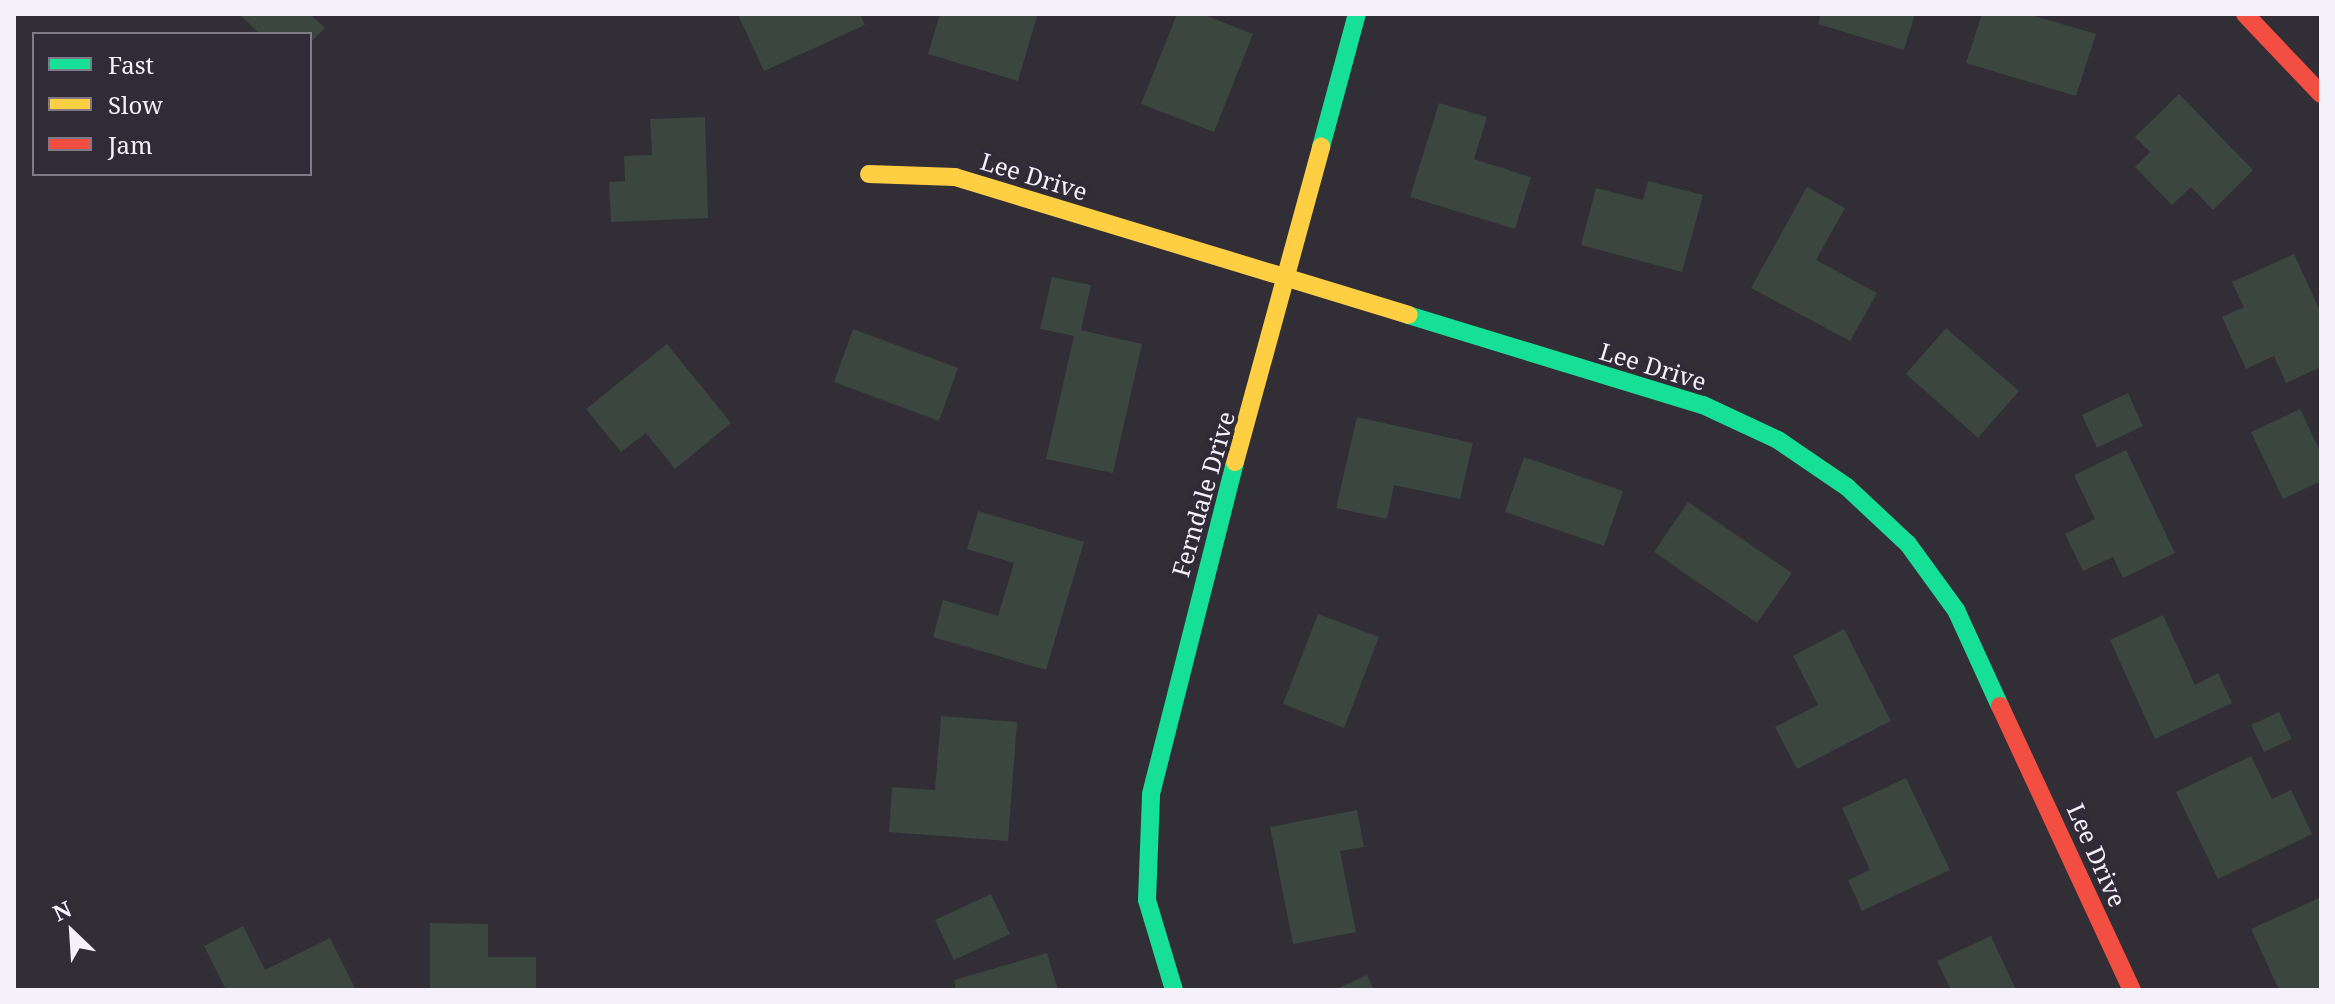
<!DOCTYPE html>
<html>
<head>
<meta charset="utf-8">
<style>
  body { margin:0 }
  #map { position:relative; width:2335px; height:1004px; overflow:hidden; background:#312e35; font-family:"Noto Serif",serif }
  div>[style] { position:absolute }
  .building>* { inset:0; background:#3a463f }
  .fast>* { height:18px; margin:-9px; padding:0 9px; transform-origin:9px; border-radius:9px; background:#16e098 }
  .slow>* { height:18px; margin:-9px; padding:0 9px; transform-origin:9px; border-radius:9px; background:#ffcf43 }
  .jam>* { height:18px; margin:-9px; padding:0 9px; transform-origin:9px; border-radius:9px; background:#f24e42 }
  span { translate:-50% -50%; white-space:nowrap; text-align:center; line-height:1.15; -webkit-text-stroke:8px #312b38; paint-order:stroke }
  .street-label { font-size:24px; color:#f5f1fa }
  .frame { position:absolute; inset:0; border:16px solid #f5f1fa; pointer-events:none }
  .legend { position:absolute; left:32px; top:32px; width:280px; height:144px; box-sizing:border-box; background:#312b38; border:2px solid #7f7a86; margin:0; padding:10px 14px; list-style:none; font-size:24px; color:#f5f1fa }
  .legend li { display:flex; align-items:center; gap:16px; height:40px }
  .legend b { width:40px; border:2px solid #7f7a86 }
  .north { position:absolute; left:32px; top:892px; width:80px; height:80px; -webkit-text-stroke:6px #312b38; paint-order:stroke; rotate:335deg; font-size:22px; font-weight:700; line-height:32px; text-align:center; color:#f5f1fa }
  .north::after { content:''; display:block; margin:auto; width:28px; height:36px; background:#f5f1fa; clip-path:polygon(50% 0,100% 100%,50% 72%,0 100%) }
</style>
</head>
<body>
<div id="map">
  <div class="building">
    <div style="clip-path:polygon(239px 14px,310px 14px,325px 28px,310px 43px,310px 34px,260px 34px)"></div>
    <div style="clip-path:polygon(860px 14px,865px 25px,764px 71px,738px 15px)"></div>
    <div style="clip-path:polygon(940px 14px,1037px 16px,1018px 81px,928px 54px)"></div>
    <div style="clip-path:polygon(1177px 14px,1202px 14px,1253px 34px,1214px 132px,1141px 104px)"></div>
    <div style="clip-path:polygon(1821px 14px,1915px 14px,1904px 50px,1818px 24px)"></div>
    <div style="clip-path:polygon(1982px 14px,2028px 14px,2096px 34px,2076px 96px,1966px 63px)"></div>
    <div style="clip-path:polygon(2179px 94px,2253px 170px,2213px 210px,2191px 187px,2172px 205px,2135px 167px,2150px 152px,2135px 137px)"></div>
    <div style="clip-path:polygon(1439px 103px,1487px 117px,1474px 159px,1531px 177px,1515px 229px,1410px 197px)"></div>
    <div style="clip-path:polygon(705px 117px,708px 218px,611px 222px,609px 182px,625px 181px,624px 156px,652px 155px,650px 119px)"></div>
    <div style="clip-path:polygon(1648px 181px,1703px 195px,1682px 272px,1581px 245px,1596px 188px,1643px 200px)"></div>
    <div style="clip-path:polygon(1807px 187px,1845px 208px,1816px 260px,1877px 293px,1850px 341px,1751px 288px)"></div>
    <div style="clip-path:polygon(2294px 254px,2321px 313px,2321px 367px,2286px 383px,2274px 356px,2246px 369px,2222px 317px,2244px 307px,2232px 282px)"></div>
    <div style="clip-path:polygon(1052px 277px,1091px 285px,1081px 330px,1142px 344px,1113px 473px,1046px 459px,1074px 336px,1040px 329px)"></div>
    <div style="clip-path:polygon(1946px 328px,2019px 391px,1978px 438px,1906px 374px)"></div>
    <div style="clip-path:polygon(853px 329px,958px 368px,939px 421px,834px 382px)"></div>
    <div style="clip-path:polygon(667px 344px,731px 423px,675px 469px,646px 433px,621px 452px,586px 409px)"></div>
    <div style="clip-path:polygon(2128px 393px,2143px 426px,2097px 448px,2082px 415px)"></div>
    <div style="clip-path:polygon(2300px 409px,2321px 453px,2321px 481px,2283px 499px,2251px 432px)"></div>
    <div style="clip-path:polygon(1357px 417px,1473px 443px,1460px 499px,1394px 485px,1387px 519px,1336px 508px)"></div>
    <div style="clip-path:polygon(2126px 450px,2175px 553px,2123px 578px,2113px 557px,2083px 571px,2065px 534px,2095px 519px,2074px 475px)"></div>
    <div style="clip-path:polygon(1524px 457px,1623px 491px,1604px 546px,1505px 512px)"></div>
    <div style="clip-path:polygon(1688px 502px,1792px 573px,1757px 623px,1654px 552px)"></div>
    <div style="clip-path:polygon(978px 511px,1084px 542px,1046px 670px,933px 637px,943px 600px,998px 616px,1014px 563px,967px 549px)"></div>
    <div style="clip-path:polygon(1318px 614px,1379px 637px,1344px 728px,1283px 704px)"></div>
    <div style="clip-path:polygon(2163px 615px,2195px 685px,2218px 673px,2232px 703px,2155px 739px,2110px 640px)"></div>
    <div style="clip-path:polygon(1844px 629px,1891px 721px,1797px 769px,1775px 727px,1818px 705px,1793px 656px)"></div>
    <div style="clip-path:polygon(2279px 712px,2292px 739px,2264px 752px,2251px 725px)"></div>
    <div style="clip-path:polygon(941px 716px,1017px 722px,1008px 841px,889px 832px,892px 787px,935px 790px)"></div>
    <div style="clip-path:polygon(2251px 756px,2272px 799px,2291px 790px,2312px 834px,2218px 879px,2176px 792px)"></div>
    <div style="clip-path:polygon(1906px 778px,1950px 870px,1862px 911px,1848px 880px,1870px 870px,1842px 808px)"></div>
    <div style="clip-path:polygon(1357px 810px,1364px 847px,1340px 851px,1356px 932px,1293px 944px,1270px 827px)"></div>
    <div style="clip-path:polygon(991px 894px,1010px 934px,954px 960px,935px 920px)"></div>
    <div style="clip-path:polygon(2321px 897px,2321px 990px,2279px 990px,2251px 929px)"></div>
    <div style="clip-path:polygon(430px 923px,488px 924px,488px 957px,536px 957px,536px 990px,430px 990px)"></div>
    <div style="clip-path:polygon(243px 926px,265px 970px,330px 938px,356px 990px,226px 990px,204px 946px)"></div>
    <div style="clip-path:polygon(1991px 936px,2016px 990px,1951px 990px,1937px 961px)"></div>
    <div style="clip-path:polygon(1047px 953px,1058px 990px,956px 990px,954px 980px)"></div>
    <div style="clip-path:polygon(1367px 975px,1374px 990px,1334px 990px)"></div>
  </div>
  <div class="fast">
    <div style="left:1321px;top:147px;width:138px;rotate:-74.9deg"></div>
    <div style="left:1408px;top:315px;width:308px;rotate:17deg"></div>
    <div style="left:1703px;top:405px;width:83px;rotate:25deg"></div>
    <div style="left:1778px;top:440px;width:83px;rotate:34.3deg"></div>
    <div style="left:1847px;top:487px;width:83px;rotate:43.1deg"></div>
    <div style="left:1908px;top:544px;width:82px;rotate:54deg"></div>
    <div style="left:1956px;top:610px;width:106px;rotate:65.4deg"></div>
    <div style="left:1174px;top:990px;width:94px;rotate:-106.7deg"></div>
    <div style="left:1147px;top:900px;width:106px;rotate:-87.8deg"></div>
    <div style="left:1151px;top:794px;width:342px;rotate:-75.8deg"></div>
  </div>
  <div class="slow">
    <div style="left:869px;top:174px;width:86px;rotate:2deg"></div>
    <div style="left:955px;top:177px;width:474px;rotate:16.9deg"></div>
    <div style="left:1235px;top:462px;width:327px;rotate:-74.7deg"></div>
  </div>
  <div class="jam">
    <div style="left:2245px;top:14px;width:110px;rotate:46.5deg"></div>
    <div style="left:2000px;top:706px;width:313px;rotate:65.1deg"></div>
  </div>
  <div class="street-label">
    <span style="left:1034px;top:176px;rotate:17deg">Lee Drive</span>
    <span style="left:1653px;top:366px;rotate:17deg">Lee Drive</span>
    <span style="left:1203px;top:494px;rotate:-74deg">Ferndale Drive</span>
    <span style="left:2097px;top:855px;rotate:66deg">Lee Drive</span>
  </div>
  <div class="frame"></div>
  <ul class="legend">
  <li><b style="height:10px;background:#16e098"></b>Fast</li>
  <li><b style="height:10px;background:#ffcf43"></b>Slow</li>
  <li><b style="height:10px;background:#f24e42"></b>Jam</li>
  </ul>
  <div class="north">N</div>
</div>
</body>
</html>
